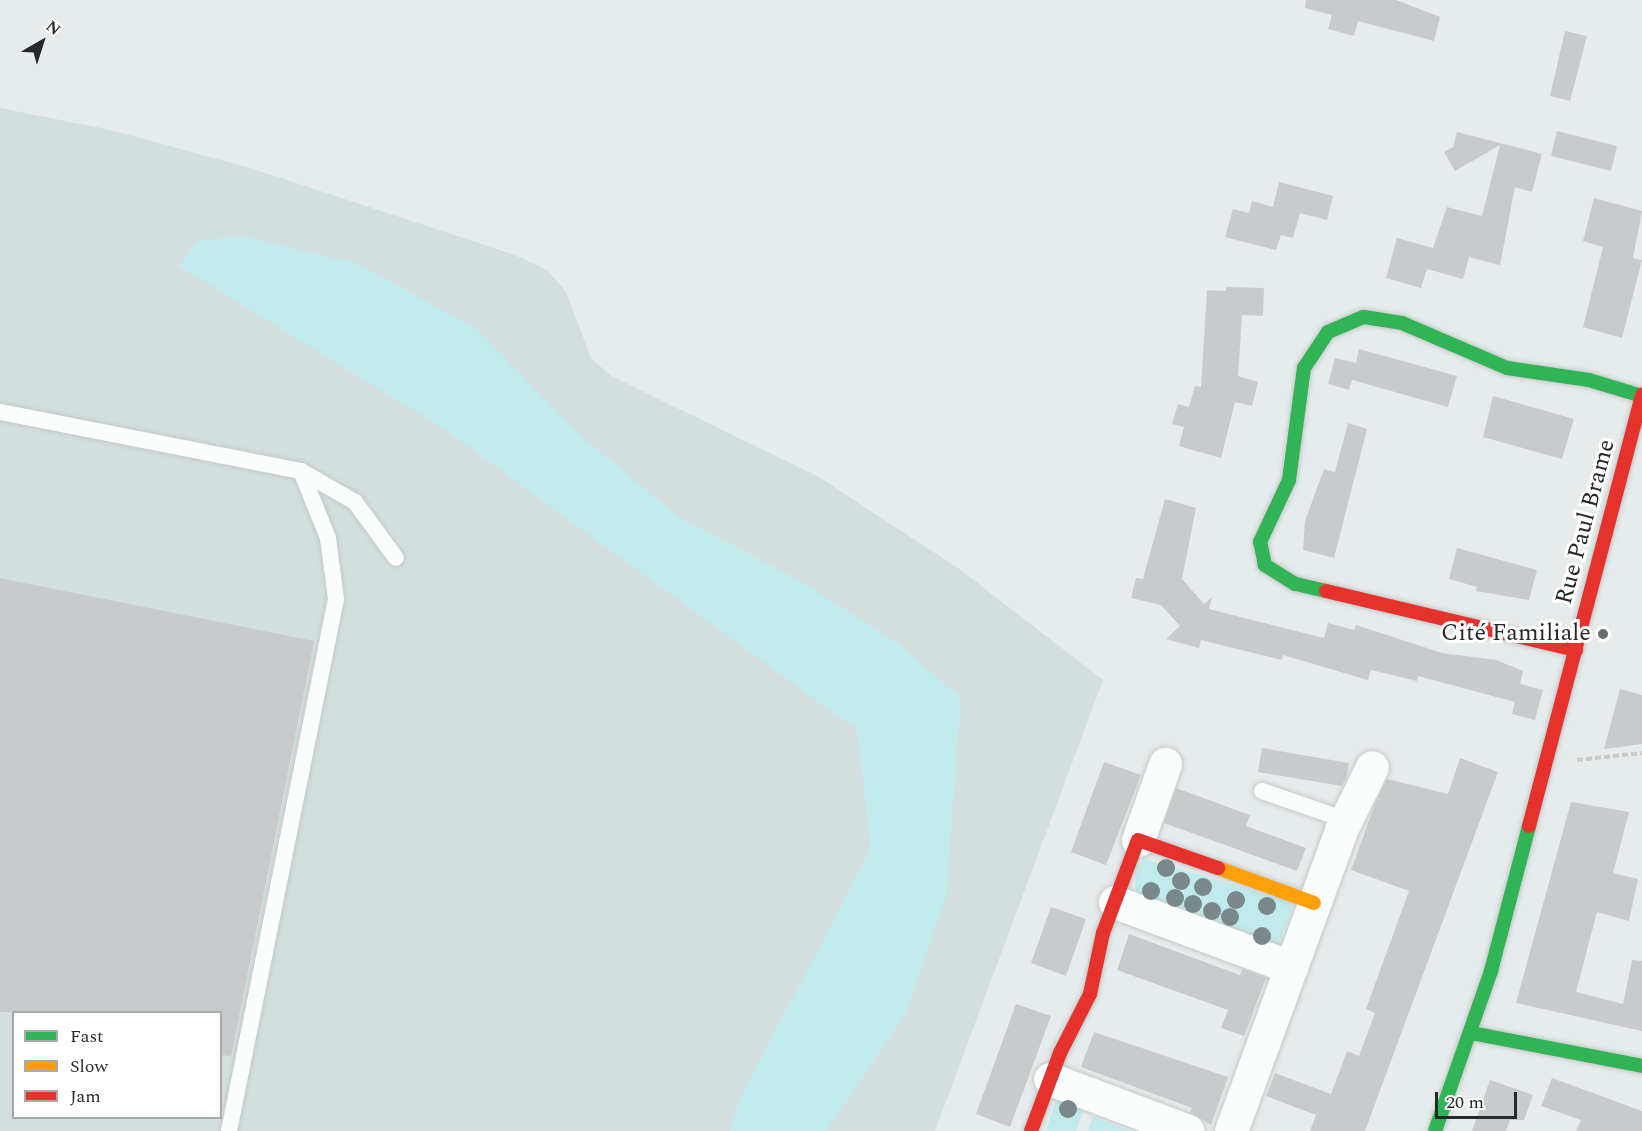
<!DOCTYPE html>
<html>
<head>
<meta charset="utf-8">
<style>
  body { margin:0 }
  #map { position:relative; width:1642px; height:1131px; overflow:hidden; background:#e6ebeb; font-family:Spectral,serif }
  div>[style] { position:absolute }
  .built>* { inset:0; background:#d3dfdf }
  .green>* { inset:0; background:#c1eaed }
  .building>* { inset:0; background:#c7cbcc }
  .path>* { height:4px; margin-top:-2px; transform-origin:0; background:repeating-linear-gradient(90deg,#c9caca 0 6px,transparent 0 9px) }
  .roads { filter:drop-shadow(0 0 2px #c4c8c8) drop-shadow(0 0 2px #c4c8c8) }
  .lane>* { height:16px; margin:-8px; padding:0 8px; transform-origin:8px; border-radius:8px; background:#fbfcfc }
  .street>* { height:33px; margin:-16.5px; padding:0 16.5px; transform-origin:16.5px; border-radius:16.5px; background:#fbfcfc }
  .fast>* { height:14px; margin:-7px; padding:0 7px; transform-origin:7px; border-radius:7px; background:#30b455 }
  .slow>* { height:14px; margin:-7px; padding:0 7px; transform-origin:7px; border-radius:7px; background:#ff9f0a }
  .jam>* { height:14px; margin:-7px; padding:0 7px; transform-origin:7px; border-radius:7px; background:#e5322d }
  .trees>* { width:18px; height:18px; margin:-9px; border-radius:50%; background:#798889 }
  .dots>* { width:16px; height:16px; translate:-50% -50%; box-sizing:border-box; border:3px solid #fff; border-radius:50% }
  span { translate:-50% -50%; white-space:nowrap; text-align:center; line-height:1.15; -webkit-text-stroke:6px #fff; paint-order:stroke }
  .street-label { font-size:24px; color:#262929 }
  .poi-label { font-size:24px; color:#262929 }
  .right { translate:-100% -50%; text-align:right }
  .legend { position:absolute; left:12px; top:1011px; width:210px; height:108px; box-sizing:border-box; background:#fff; border:2px solid #a8a9a9; margin:0; padding:8px 10px; list-style:none; font-size:18px; color:#262929 }
  .legend li { display:flex; align-items:center; gap:12px; height:30px }
  .legend b { width:30px; border:2px solid #a8a9a9 }
  .north { position:absolute; left:12px; top:12px; width:60px; height:60px; -webkit-text-stroke:4px #fff; paint-order:stroke; rotate:39deg; font-size:16px; font-weight:700; line-height:24px; text-align:center; color:#262929 }
  .north::after { content:''; display:block; margin:auto; width:21px; height:27px; background:#262929; clip-path:polygon(50% 0,100% 100%,50% 72%,0 100%) }
  .scale { position:absolute; left:1435px; top:1092px; width:82px; height:27px; box-sizing:border-box; border:3px solid #262929; border-top:0; padding-left:8px; font-size:18px; line-height:21px; white-space:nowrap; color:#262929; -webkit-text-stroke:4px #fff; paint-order:stroke }
</style>
</head>
<body>
<div id="map">
  <div class="built">
    <div style="clip-path:polygon(evenodd,0 108px,111px 130px,250px 168px,515px 255px,548px 271px,566px 292px,591px 358px,611px 376px,817px 476px,958px 568px,1103px 680px,935px 1131px,0 1131px,0 108px,14px 1012px,220px 1012px,220px 1118px,14px 1118px,14px 1012px)"></div>
  </div>
  <div class="green">
    <div style="clip-path:polygon(241px 236px,358px 264px,475px 328px,586px 440px,678px 517px,797px 579px,897px 643px,961px 698px,946px 898px,907px 1011px,826px 1131px,730px 1131px,741px 1096px,871px 849px,857px 730px,444px 429px,179px 266px,197px 241px)"></div>
    <div style="clip-path:polygon(1144px 859px,1294px 902px,1276px 952px,1136px 893px,1135px 870px)"></div>
    <div style="clip-path:polygon(1065px 1098px,1087px 1100px,1076px 1131px,1046px 1131px,1056px 1101px)"></div>
    <div style="clip-path:polygon(1093px 1117px,1132px 1131px,1088px 1131px)"></div>
  </div>
  <div class="building">
    <div style="clip-path:polygon(1306px 0,1396px 0,1440px 17px,1434px 41px,1358px 21px,1354px 36px,1328px 29px,1332px 15px,1305px 8px)"></div>
    <div style="clip-path:polygon(1565px 31px,1587px 36px,1570px 101px,1550px 96px)"></div>
    <div style="clip-path:polygon(1557px 131px,1617px 146px,1611px 171px,1551px 156px)"></div>
    <div style="clip-path:polygon(1457px 132px,1542px 154px,1532px 192px,1515px 187px,1500px 265px,1469px 257px,1463px 279px,1427px 269px,1421px 288px,1386px 278px,1397px 238px,1433px 248px,1447px 207px,1482px 216px,1500px 145px,1455px 171px,1444px 152px,1453px 147px)"></div>
    <div style="clip-path:polygon(1279px 182px,1333px 196px,1327px 220px,1300px 213px,1293px 238px,1281px 235px,1276px 250px,1225px 237px,1233px 209px,1249px 213px,1252px 201px,1273px 207px)"></div>
    <div style="clip-path:polygon(1594px 198px,1642px 211px,1633px 258px,1642px 260px,1622px 338px,1583px 327px,1603px 247px,1583px 241px)"></div>
    <div style="clip-path:polygon(1226px 287px,1264px 288px,1263px 316px,1242px 315px,1238px 376px,1258px 382px,1252px 406px,1235px 402px,1221px 458px,1179px 446px,1184px 427px,1172px 424px,1178px 404px,1189px 407px,1195px 386px,1201px 387px,1207px 290px,1226px 291px)"></div>
    <div style="clip-path:polygon(1359px 349px,1457px 376px,1448px 407px,1352px 380px,1349px 390px,1328px 384px,1335px 358px,1356px 363px)"></div>
    <div style="clip-path:polygon(1493px 396px,1574px 419px,1562px 459px,1483px 437px)"></div>
    <div style="clip-path:polygon(1348px 423px,1367px 429px,1334px 558px,1303px 550px,1305px 521px,1324px 469px,1335px 472px)"></div>
    <div style="clip-path:polygon(1165px 499px,1196px 508px,1182px 579px,1204px 604px,1212px 597px,1209px 609px,1324px 638px,1328px 623px,1354px 630px,1356px 625px,1442px 653px,1496px 660px,1523px 671px,1520px 684px,1543px 690px,1535px 720px,1512px 714px,1515px 702px,1418px 676px,1417px 681px,1371px 670px,1368px 680px,1283px 655px,1282px 660px,1201px 640px,1199px 648px,1166px 639px,1180px 626px,1161px 605px,1131px 598px,1136px 578px,1143px 579px)"></div>
    <div style="clip-path:polygon(1457px 548px,1537px 570px,1529px 600px,1476px 591px,1477px 587px,1449px 579px)"></div>
    <div style="clip-path:polygon(0 578px,314px 641px,231px 1056px,220px 1055px,220px 1012px,0 1012px)"></div>
    <div style="clip-path:polygon(1620px 689px,1642px 695px,1642px 744px,1604px 749px)"></div>
    <div style="clip-path:polygon(1262px 748px,1349px 763px,1347px 775px,1342px 786px,1258px 772px)"></div>
    <div style="clip-path:polygon(1460px 758px,1498px 772px,1365px 1131px,1310px 1131px,1316px 1115px,1266px 1096px,1275px 1073px,1331px 1094px,1347px 1051px,1359px 1056px,1375px 1013px,1366px 1009px,1409px 891px,1351px 870px,1377px 799px,1387px 779px,1448px 794px)"></div>
    <div style="clip-path:polygon(1104px 762px,1141px 775px,1106px 865px,1071px 852px)"></div>
    <div style="clip-path:polygon(1176px 788px,1250px 815px,1246px 826px,1306px 848px,1297px 871px,1164px 823px)"></div>
    <div style="clip-path:polygon(1571px 802px,1629px 812px,1613px 873px,1638px 879px,1629px 921px,1597px 912px,1576px 992px,1623px 1004px,1632px 960px,1642px 961px,1642px 1031px,1516px 1003px)"></div>
    <div style="clip-path:polygon(1051px 907px,1086px 919px,1066px 976px,1031px 963px)"></div>
    <div style="clip-path:polygon(1129px 934px,1240px 975px,1243px 969px,1266px 978px,1244px 1036px,1221px 1028px,1228px 1010px,1117px 970px)"></div>
    <div style="clip-path:polygon(1016px 1004px,1051px 1016px,1010px 1127px,976px 1114px)"></div>
    <div style="clip-path:polygon(1094px 1032px,1228px 1077px,1211px 1125px,1190px 1112px,1192px 1108px,1081px 1067px)"></div>
    <div style="clip-path:polygon(1552px 1078px,1642px 1111px,1642px 1131px,1576px 1131px,1581px 1120px,1541px 1106px)"></div>
    <div style="clip-path:polygon(1490px 1080px,1533px 1095px,1524px 1120px,1510px 1120px,1506px 1131px,1472px 1131px)"></div>
  </div>
  <div class="path">
    <div style="left:1577px;top:760px;width:65px;rotate:-6.1deg"></div>
  </div>
  <div class="roads">
    <div class="lane">
      <div style="left:0;top:412px;width:307px;rotate:11.1deg"></div>
      <div style="left:301px;top:471px;width:62px;rotate:29.9deg"></div>
      <div style="left:355px;top:502px;width:69px;rotate:53.8deg"></div>
      <div style="left:1262px;top:791px;width:89px;rotate:19deg"></div>
      <div style="left:229px;top:1131px;width:543px;rotate:-78.63deg"></div>
      <div style="left:336px;top:599px;width:62px;rotate:-97.5deg"></div>
      <div style="left:328px;top:538px;width:72px;rotate:-111.9deg"></div>
    </div>
    <div class="street">
      <div style="left:1138px;top:840px;width:81px;rotate:-70.4deg"></div>
      <div style="left:1115px;top:902px;width:188px;rotate:20.3deg"></div>
      <div style="left:1050px;top:1079px;width:147px;rotate:20.6deg"></div>
      <div style="left:1231px;top:1131px;width:320px;rotate:-69.9deg"></div>
      <div style="left:1341px;top:830px;width:70px;rotate:-63.8deg"></div>
    </div>
    <div class="fast">
      <div style="left:1326px;top:591px;width:32px;rotate:-167deg"></div>
      <div style="left:1295px;top:584px;width:36px;rotate:-148deg"></div>
      <div style="left:1265px;top:565px;width:24px;rotate:-102deg"></div>
      <div style="left:1260px;top:542px;width:68px;rotate:-64.9deg"></div>
      <div style="left:1289px;top:480px;width:113px;rotate:-82.4deg"></div>
      <div style="left:1304px;top:368px;width:43px;rotate:-56.3deg"></div>
      <div style="left:1328px;top:332px;width:39px;rotate:-23deg"></div>
      <div style="left:1364px;top:317px;width:38px;rotate:9deg"></div>
      <div style="left:1402px;top:323px;width:114px;rotate:23.2deg"></div>
      <div style="left:1507px;top:368px;width:83px;rotate:8.3deg"></div>
      <div style="left:1589px;top:380px;width:55px;rotate:16.8deg"></div>
      <div style="left:1471px;top:1033px;width:174px;rotate:10.9deg"></div>
      <div style="left:1435px;top:1131px;width:170px;rotate:-70.7deg"></div>
      <div style="left:1491px;top:971px;width:150px;rotate:-75.3deg"></div>
    </div>
    <div class="slow">
      <div style="left:1218px;top:868px;width:102px;rotate:20deg"></div>
    </div>
    <div class="jam">
      <div style="left:1326px;top:591px;width:257px;rotate:13.3deg"></div>
      <div style="left:1529px;top:826px;width:446px;rotate:-75.3deg"></div>
      <div style="left:1031px;top:1131px;width:83px;rotate:-69.6deg"></div>
      <div style="left:1060px;top:1053px;width:66px;rotate:-63deg"></div>
      <div style="left:1090px;top:994px;width:62px;rotate:-78deg"></div>
      <div style="left:1103px;top:933px;width:99px;rotate:-69.4deg"></div>
      <div style="left:1138px;top:840px;width:85px;rotate:19.3deg"></div>
    </div>
  </div>
  <div class="trees">
    <div style="left:1166px;top:868px"></div>
    <div style="left:1181px;top:881px"></div>
    <div style="left:1203px;top:887px"></div>
    <div style="left:1151px;top:891px"></div>
    <div style="left:1175px;top:898px"></div>
    <div style="left:1236px;top:900px"></div>
    <div style="left:1193px;top:904px"></div>
    <div style="left:1267px;top:906px"></div>
    <div style="left:1212px;top:911px"></div>
    <div style="left:1230px;top:917px"></div>
    <div style="left:1262px;top:936px"></div>
    <div style="left:1068px;top:1109px"></div>
  </div>
  <div class="dots">
    <div style="left:1603px;top:634px;background:#696d6d"></div>
  </div>
  <div class="street-label">
    <span style="left:1586px;top:522px;rotate:-75deg">Rue Paul Brame</span>
  </div>
  <div class="poi-label">
    <span class="right" style="left:1591px;top:634px">Cité Familiale</span>
  </div>
  <ul class="legend">
  <li><b style="height:8px;background:#30b455"></b>Fast</li>
  <li><b style="height:8px;background:#ff9f0a"></b>Slow</li>
  <li><b style="height:8px;background:#e5322d"></b>Jam</li>
  </ul>
  <div class="north">N</div>
  <div class="scale">20 m</div>
</div>
</body>
</html>
